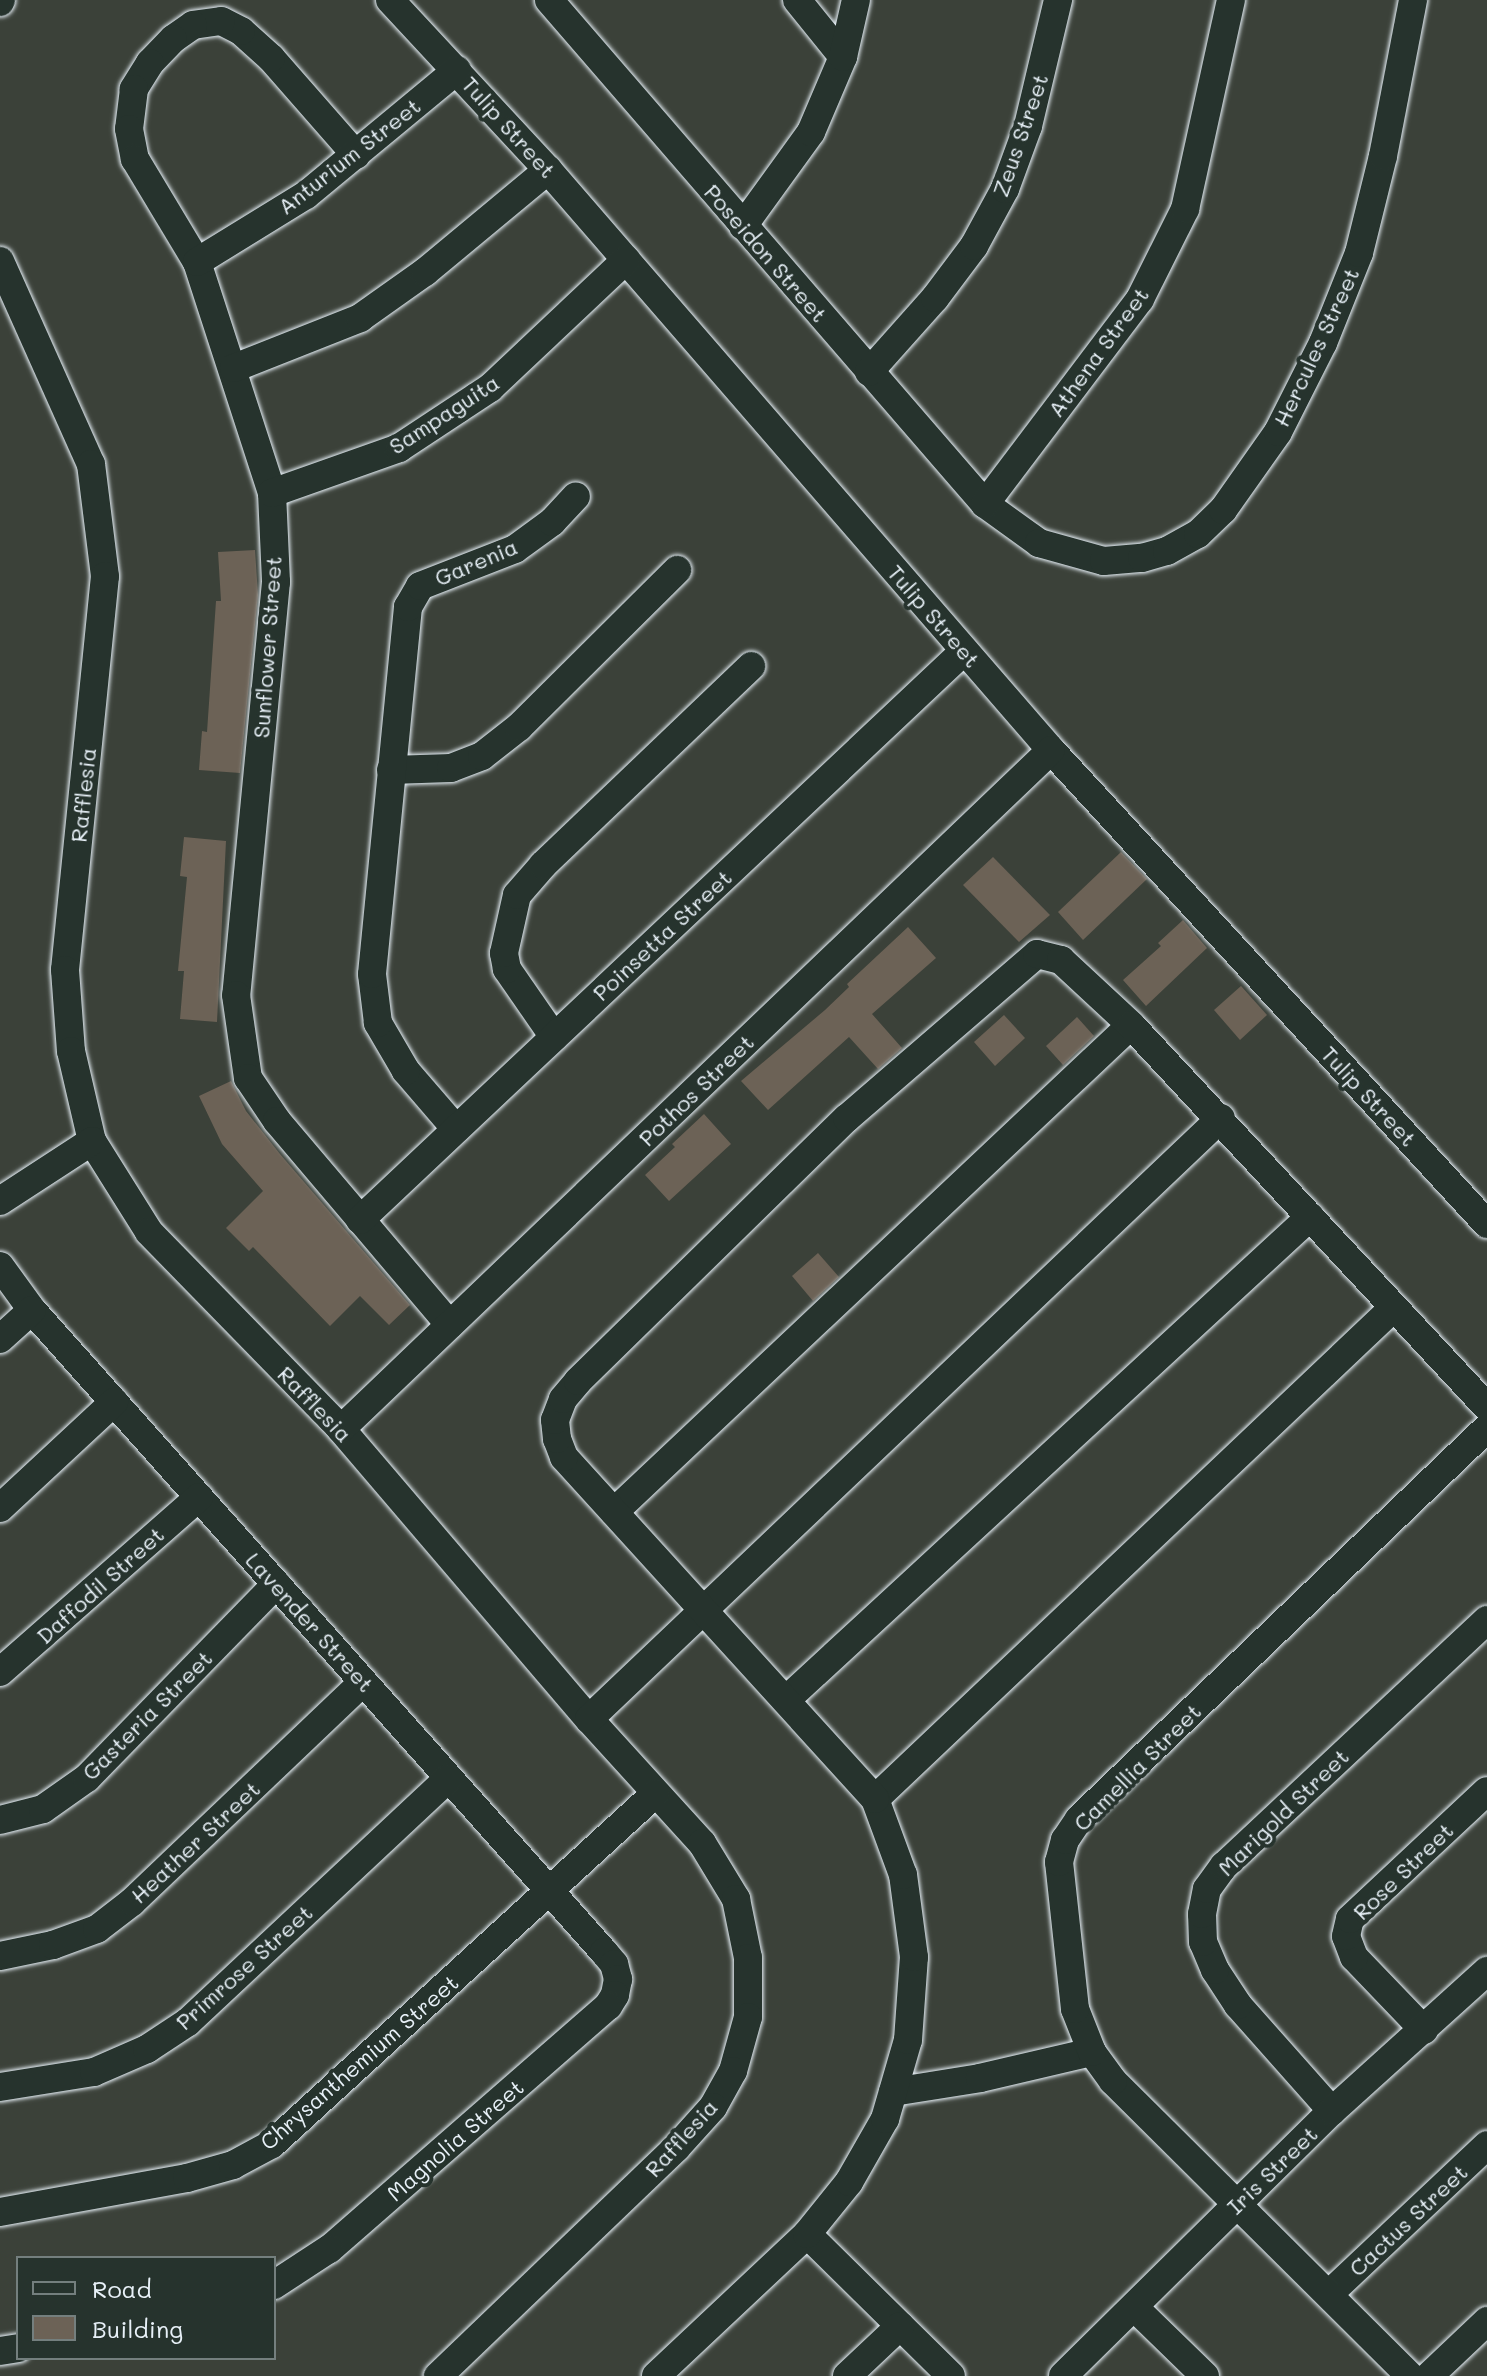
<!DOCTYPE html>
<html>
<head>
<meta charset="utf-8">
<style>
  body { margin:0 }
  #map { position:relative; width:1487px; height:2376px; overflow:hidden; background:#3b4139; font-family:Mali,sans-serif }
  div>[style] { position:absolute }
  .building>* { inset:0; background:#6c6256 }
  .roads { filter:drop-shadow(0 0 2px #e8f1f8) drop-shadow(0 0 2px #e8f1f8) }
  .minor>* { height:28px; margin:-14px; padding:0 14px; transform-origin:14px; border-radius:14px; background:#26332d }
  span { translate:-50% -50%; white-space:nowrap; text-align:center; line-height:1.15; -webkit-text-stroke:8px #26332d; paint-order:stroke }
  .street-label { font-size:22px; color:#e8f1f8 }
  .legend { position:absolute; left:16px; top:2256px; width:260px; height:104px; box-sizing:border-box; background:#26332d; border:2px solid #747f7e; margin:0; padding:10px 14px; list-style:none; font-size:24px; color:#e8f1f8 }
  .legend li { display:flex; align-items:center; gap:16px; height:40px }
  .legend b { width:40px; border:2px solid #747f7e }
</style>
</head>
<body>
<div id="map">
  <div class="building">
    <div style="clip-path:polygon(255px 550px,258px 595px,240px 773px,199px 770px,202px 731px,207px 732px,216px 601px,221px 601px,218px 552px)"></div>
    <div style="clip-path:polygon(184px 837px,226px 841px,217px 1022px,180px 1019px,184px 971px,178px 971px,187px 877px,180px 876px)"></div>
    <div style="clip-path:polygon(1121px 852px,1147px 879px,1083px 940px,1058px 912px)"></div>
    <div style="clip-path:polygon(993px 857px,1050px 915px,1019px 942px,963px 885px)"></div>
    <div style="clip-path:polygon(1183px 920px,1207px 948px,1146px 1006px,1123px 980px,1161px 946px,1158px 943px)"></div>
    <div style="clip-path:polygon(908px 927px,936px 958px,872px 1014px,902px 1048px,878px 1069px,849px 1037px,768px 1110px,741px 1081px,825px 1010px,849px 987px,847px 984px)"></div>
    <div style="clip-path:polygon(1241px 986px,1267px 1015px,1240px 1040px,1214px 1010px)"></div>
    <div style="clip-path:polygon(1004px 1015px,1025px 1038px,995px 1066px,974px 1042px)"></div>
    <div style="clip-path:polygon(1077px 1017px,1094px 1036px,1063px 1065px,1046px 1046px)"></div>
    <div style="clip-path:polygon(231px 1081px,246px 1111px,280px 1154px,410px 1305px,389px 1325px,360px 1296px,330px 1326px,253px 1247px,249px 1251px,226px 1228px,263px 1191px,222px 1144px,199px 1096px)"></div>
    <div style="clip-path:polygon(704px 1114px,731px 1144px,669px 1201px,645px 1175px,675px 1147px,672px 1144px)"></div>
    <div style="clip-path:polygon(818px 1253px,839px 1277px,813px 1301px,792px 1276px)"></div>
  </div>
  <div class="roads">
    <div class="minor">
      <div style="left:390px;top:0;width:232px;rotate:47.1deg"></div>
      <div style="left:548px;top:170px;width:768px;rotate:49.07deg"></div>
      <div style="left:1051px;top:750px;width:644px;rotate:47.39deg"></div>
      <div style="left:549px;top:0;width:666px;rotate:49.14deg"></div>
      <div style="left:985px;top:504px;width:67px;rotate:35.8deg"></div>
      <div style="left:1039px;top:543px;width:67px;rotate:15.5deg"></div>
      <div style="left:1104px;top:561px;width:38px;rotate:-5deg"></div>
      <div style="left:1142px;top:558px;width:26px;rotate:-16deg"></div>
      <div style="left:1167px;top:551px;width:35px;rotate:-29deg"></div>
      <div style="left:1198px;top:534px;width:35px;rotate:-44deg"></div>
      <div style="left:1223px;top:510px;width:95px;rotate:-54.8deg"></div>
      <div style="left:1278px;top:432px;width:100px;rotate:-63.2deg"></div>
      <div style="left:1323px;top:343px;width:97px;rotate:-68.2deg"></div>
      <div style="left:1359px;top:253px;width:100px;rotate:-76.1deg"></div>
      <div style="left:1383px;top:156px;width:159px;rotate:-79.1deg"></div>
      <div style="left:797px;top:0;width:73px;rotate:51.1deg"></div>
      <div style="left:0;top:2px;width:2px;rotate:-63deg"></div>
      <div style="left:356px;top:155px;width:129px;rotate:-131.2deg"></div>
      <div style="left:271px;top:58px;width:40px;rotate:-138deg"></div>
      <div style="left:241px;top:31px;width:22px;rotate:-153deg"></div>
      <div style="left:221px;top:21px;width:28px;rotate:172deg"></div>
      <div style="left:193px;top:25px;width:24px;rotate:145deg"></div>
      <div style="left:173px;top:39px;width:33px;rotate:134deg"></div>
      <div style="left:150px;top:63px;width:31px;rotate:122deg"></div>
      <div style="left:134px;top:89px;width:40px;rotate:97.1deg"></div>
      <div style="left:129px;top:129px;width:31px;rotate:79deg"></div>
      <div style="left:135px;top:159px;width:120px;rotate:59deg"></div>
      <div style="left:197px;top:262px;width:243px;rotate:72deg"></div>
      <div style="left:272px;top:493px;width:89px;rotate:87.4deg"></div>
      <div style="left:276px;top:582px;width:415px;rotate:95.5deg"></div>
      <div style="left:236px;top:995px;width:84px;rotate:81.8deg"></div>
      <div style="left:248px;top:1078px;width:52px;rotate:56deg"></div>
      <div style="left:277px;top:1121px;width:267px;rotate:49.7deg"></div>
      <div style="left:743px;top:226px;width:116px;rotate:-54.1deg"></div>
      <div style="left:811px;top:132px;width:82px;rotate:-66.9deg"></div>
      <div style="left:843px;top:57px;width:58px;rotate:-77.2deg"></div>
      <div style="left:0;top:261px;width:222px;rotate:65.9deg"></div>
      <div style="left:91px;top:464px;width:113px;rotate:82.9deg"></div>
      <div style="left:105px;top:576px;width:396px;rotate:95.8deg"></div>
      <div style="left:65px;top:970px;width:81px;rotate:85.8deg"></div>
      <div style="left:71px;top:1051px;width:92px;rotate:76.9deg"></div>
      <div style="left:92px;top:1141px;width:107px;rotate:57.9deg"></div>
      <div style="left:149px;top:1232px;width:275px;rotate:45.7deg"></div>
      <div style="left:341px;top:1429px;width:382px;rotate:49.5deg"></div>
      <div style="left:589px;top:1719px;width:168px;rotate:47.7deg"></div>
      <div style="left:702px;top:1843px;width:66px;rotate:58.7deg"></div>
      <div style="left:736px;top:1899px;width:60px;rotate:78.5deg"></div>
      <div style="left:748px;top:1958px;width:59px;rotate:90deg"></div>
      <div style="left:748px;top:2017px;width:56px;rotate:105.5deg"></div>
      <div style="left:733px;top:2071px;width:41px;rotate:119.1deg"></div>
      <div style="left:713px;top:2107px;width:55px;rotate:132.1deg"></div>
      <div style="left:676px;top:2148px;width:330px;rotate:136.2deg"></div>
      <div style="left:197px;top:262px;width:128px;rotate:-31.6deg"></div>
      <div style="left:306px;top:195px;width:196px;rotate:-39.6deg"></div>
      <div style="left:234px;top:368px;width:136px;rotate:-21.6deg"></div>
      <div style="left:360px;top:318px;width:80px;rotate:-35.3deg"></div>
      <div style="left:425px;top:272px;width:160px;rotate:-39.7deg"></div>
      <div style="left:869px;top:372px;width:99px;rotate:-48.3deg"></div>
      <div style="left:935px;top:298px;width:65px;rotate:-53.1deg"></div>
      <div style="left:974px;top:246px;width:65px;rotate:-61.5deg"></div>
      <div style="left:1005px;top:189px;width:67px;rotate:-69.9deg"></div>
      <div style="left:1028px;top:126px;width:130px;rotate:-76.6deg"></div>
      <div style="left:272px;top:493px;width:135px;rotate:-19.5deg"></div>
      <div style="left:399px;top:448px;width:109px;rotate:-33.4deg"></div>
      <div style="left:490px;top:388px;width:187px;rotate:-43.3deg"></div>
      <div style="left:985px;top:504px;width:257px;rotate:-52.9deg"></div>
      <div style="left:1140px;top:299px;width:101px;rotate:-63.4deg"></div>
      <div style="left:1185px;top:209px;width:214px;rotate:-77.6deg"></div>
      <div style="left:391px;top:770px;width:60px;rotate:-1.9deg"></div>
      <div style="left:451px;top:768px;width:33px;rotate:-21deg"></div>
      <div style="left:482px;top:756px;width:47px;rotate:-38.1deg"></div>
      <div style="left:519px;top:727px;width:223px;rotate:-44.8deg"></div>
      <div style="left:554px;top:1037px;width:83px;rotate:-124.7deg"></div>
      <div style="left:507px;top:969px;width:16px;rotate:-101deg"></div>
      <div style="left:504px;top:953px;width:59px;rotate:-77.4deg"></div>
      <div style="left:517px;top:895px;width:40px;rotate:-49deg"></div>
      <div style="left:543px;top:865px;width:288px;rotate:-43.7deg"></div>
      <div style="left:456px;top:1129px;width:77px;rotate:-130.8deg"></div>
      <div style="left:406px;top:1071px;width:56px;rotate:-120.3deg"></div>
      <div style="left:378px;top:1023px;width:49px;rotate:-97deg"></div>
      <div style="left:372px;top:974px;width:369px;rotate:-84.4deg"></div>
      <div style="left:408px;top:607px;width:24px;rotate:-60deg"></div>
      <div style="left:420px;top:586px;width:102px;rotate:-21.3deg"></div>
      <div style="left:515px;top:549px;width:46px;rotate:-36.1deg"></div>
      <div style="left:552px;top:522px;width:35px;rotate:-47deg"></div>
      <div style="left:0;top:1201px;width:110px;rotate:-33.1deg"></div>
      <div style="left:360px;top:1220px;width:830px;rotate:-43.29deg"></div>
      <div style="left:0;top:1266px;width:54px;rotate:54deg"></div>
      <div style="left:32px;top:1310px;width:860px;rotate:48.3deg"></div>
      <div style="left:604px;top:1952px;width:16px;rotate:50deg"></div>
      <div style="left:614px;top:1964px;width:16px;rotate:75deg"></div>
      <div style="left:618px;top:1979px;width:16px;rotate:101deg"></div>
      <div style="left:615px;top:1995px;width:13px;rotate:122deg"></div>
      <div style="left:608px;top:2006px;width:370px;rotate:138.9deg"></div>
      <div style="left:329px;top:2249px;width:66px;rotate:146.8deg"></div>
      <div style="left:0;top:1339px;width:43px;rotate:-42.2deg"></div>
      <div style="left:341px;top:1429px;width:982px;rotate:-43.72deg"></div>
      <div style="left:0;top:1508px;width:156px;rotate:-42.9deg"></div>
      <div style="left:614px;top:1512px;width:710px;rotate:-43.29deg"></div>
      <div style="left:0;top:1672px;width:265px;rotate:-41.3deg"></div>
      <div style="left:786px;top:1700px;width:713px;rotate:-42.67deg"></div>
      <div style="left:589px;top:1719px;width:872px;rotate:-43.56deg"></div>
      <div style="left:875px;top:1799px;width:712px;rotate:-43.46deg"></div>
      <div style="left:0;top:1820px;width:44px;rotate:-14.3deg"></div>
      <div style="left:43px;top:1809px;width:54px;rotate:-35.2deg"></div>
      <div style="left:87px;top:1778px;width:271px;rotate:-45.7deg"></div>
      <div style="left:0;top:1956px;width:54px;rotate:-11.7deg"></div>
      <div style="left:53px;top:1945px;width:47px;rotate:-20deg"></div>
      <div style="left:97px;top:1929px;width:44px;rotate:-37.6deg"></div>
      <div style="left:132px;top:1902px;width:319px;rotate:-43.6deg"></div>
      <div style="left:1424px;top:2030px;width:101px;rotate:-133.8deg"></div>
      <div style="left:1354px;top:1957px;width:22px;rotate:-111deg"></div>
      <div style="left:1346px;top:1936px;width:17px;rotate:-77deg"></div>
      <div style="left:1350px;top:1919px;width:187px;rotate:-43.1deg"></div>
      <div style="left:0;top:2087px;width:95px;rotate:-9.1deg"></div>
      <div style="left:94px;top:2072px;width:58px;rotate:-23.5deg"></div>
      <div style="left:147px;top:2049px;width:49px;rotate:-33.4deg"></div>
      <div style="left:188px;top:2022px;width:357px;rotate:-43.1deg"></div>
      <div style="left:893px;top:2092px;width:88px;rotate:-9.1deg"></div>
      <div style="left:980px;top:2078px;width:115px;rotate:-13.1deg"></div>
      <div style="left:1332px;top:2111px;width:142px;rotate:-131.6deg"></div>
      <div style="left:1238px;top:2005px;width:42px;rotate:-123.3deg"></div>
      <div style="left:1215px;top:1970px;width:30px;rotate:-113deg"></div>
      <div style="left:1203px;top:1942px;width:28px;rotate:-92deg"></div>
      <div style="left:1202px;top:1914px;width:25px;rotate:-79deg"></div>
      <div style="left:1207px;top:1889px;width:29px;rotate:-54deg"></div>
      <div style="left:1224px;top:1866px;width:360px;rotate:-43.1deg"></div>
      <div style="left:0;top:2212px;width:190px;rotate:-10.3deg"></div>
      <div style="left:187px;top:2178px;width:48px;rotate:-15.8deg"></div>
      <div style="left:233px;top:2165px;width:44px;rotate:-28.3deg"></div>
      <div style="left:272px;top:2144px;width:520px;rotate:-42.43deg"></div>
      <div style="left:807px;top:2234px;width:202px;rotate:44.6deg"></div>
      <div style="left:1329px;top:2294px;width:217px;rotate:-43.3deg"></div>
      <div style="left:1134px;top:2307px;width:99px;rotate:44.2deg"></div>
      <div style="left:0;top:2351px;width:18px;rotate:-9deg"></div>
      <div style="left:656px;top:2376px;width:207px;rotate:-43.2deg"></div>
      <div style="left:807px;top:2234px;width:67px;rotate:-51.1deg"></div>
      <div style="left:849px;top:2182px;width:73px;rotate:-60.3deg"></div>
      <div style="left:885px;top:2119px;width:82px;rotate:-73.8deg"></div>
      <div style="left:908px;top:2040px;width:83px;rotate:-85.9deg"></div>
      <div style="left:914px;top:1957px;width:83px;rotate:-97.6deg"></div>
      <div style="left:903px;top:1875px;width:81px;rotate:-110.2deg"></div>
      <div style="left:875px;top:1799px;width:462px;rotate:-132.3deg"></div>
      <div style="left:564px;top:1457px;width:19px;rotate:-111deg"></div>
      <div style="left:557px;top:1439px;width:19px;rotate:-96deg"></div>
      <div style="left:555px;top:1420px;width:22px;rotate:-69deg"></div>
      <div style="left:563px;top:1399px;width:23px;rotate:-50deg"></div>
      <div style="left:578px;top:1381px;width:376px;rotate:-44.4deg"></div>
      <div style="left:847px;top:1118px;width:251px;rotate:-40.8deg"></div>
      <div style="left:1037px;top:954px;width:25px;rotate:14deg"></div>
      <div style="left:1061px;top:960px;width:96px;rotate:42.9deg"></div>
      <div style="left:1131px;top:1025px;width:522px;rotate:47.02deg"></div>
      <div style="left:847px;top:2376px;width:73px;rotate:-43.3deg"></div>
      <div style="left:1063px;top:2376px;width:378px;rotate:-44.6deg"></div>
      <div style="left:1332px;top:2111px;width:209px;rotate:-42.1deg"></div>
      <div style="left:1410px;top:2376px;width:419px;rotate:-135.2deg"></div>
      <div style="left:1113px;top:2081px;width:36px;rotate:-126deg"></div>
      <div style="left:1092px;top:2052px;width:46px;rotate:-111.6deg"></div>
      <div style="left:1075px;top:2009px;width:148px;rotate:-96.2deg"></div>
      <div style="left:1059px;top:1862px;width:23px;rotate:-75deg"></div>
      <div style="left:1065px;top:1840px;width:25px;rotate:-56deg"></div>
      <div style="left:1079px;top:1819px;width:565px;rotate:-43.78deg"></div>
      <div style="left:1429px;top:2376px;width:80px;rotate:-43.5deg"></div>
    </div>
  </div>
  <div class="street-label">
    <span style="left:509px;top:127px;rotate:48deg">Tulip Street</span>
    <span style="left:1020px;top:135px;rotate:-71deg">Zeus Street</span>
    <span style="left:349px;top:156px;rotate:-38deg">Anturium Street</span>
    <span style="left:766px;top:253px;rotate:49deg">Poseidon Street</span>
    <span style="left:1316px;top:347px;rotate:-65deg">Hercules Street</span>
    <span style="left:1098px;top:352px;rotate:-54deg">Athena Street</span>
    <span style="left:444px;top:414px;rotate:-33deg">Sampaguita</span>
    <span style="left:476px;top:562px;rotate:-23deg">Garenia</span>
    <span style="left:934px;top:616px;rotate:49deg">Tulip Street</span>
    <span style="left:267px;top:647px;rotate:-86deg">Sunflower Street</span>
    <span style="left:83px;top:795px;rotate:-84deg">Rafflesia</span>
    <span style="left:662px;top:935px;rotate:-43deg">Poinsetta Street</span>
    <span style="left:696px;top:1090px;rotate:-44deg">Pothos Street</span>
    <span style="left:1369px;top:1096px;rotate:47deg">Tulip Street</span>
    <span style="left:315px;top:1404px;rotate:46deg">Rafflesia</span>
    <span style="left:100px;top:1585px;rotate:-42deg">Daffodil Street</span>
    <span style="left:310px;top:1622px;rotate:48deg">Lavender Street</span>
    <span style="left:147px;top:1715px;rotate:-45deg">Gasteria Street</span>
    <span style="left:1137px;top:1767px;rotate:-45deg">Camellia Street</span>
    <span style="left:1283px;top:1812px;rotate:-44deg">Marigold Street</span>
    <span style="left:195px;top:1842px;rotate:-43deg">Heather Street</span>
    <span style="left:1403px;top:1871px;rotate:-44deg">Rose Street</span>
    <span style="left:244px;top:1967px;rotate:-42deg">Primrose Street</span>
    <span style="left:359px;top:2062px;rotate:-41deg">Chrysanthemium Street</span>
    <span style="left:681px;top:2138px;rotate:-48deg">Rafflesia</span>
    <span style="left:455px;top:2140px;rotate:-41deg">Magnolia Street</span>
    <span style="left:1272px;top:2170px;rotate:-44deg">Iris Street</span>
    <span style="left:1408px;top:2220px;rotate:-43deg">Cactus Street</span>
  </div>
  <ul class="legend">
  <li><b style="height:10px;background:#26332d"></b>Road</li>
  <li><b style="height:22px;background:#6c6256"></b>Building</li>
  </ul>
</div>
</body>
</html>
